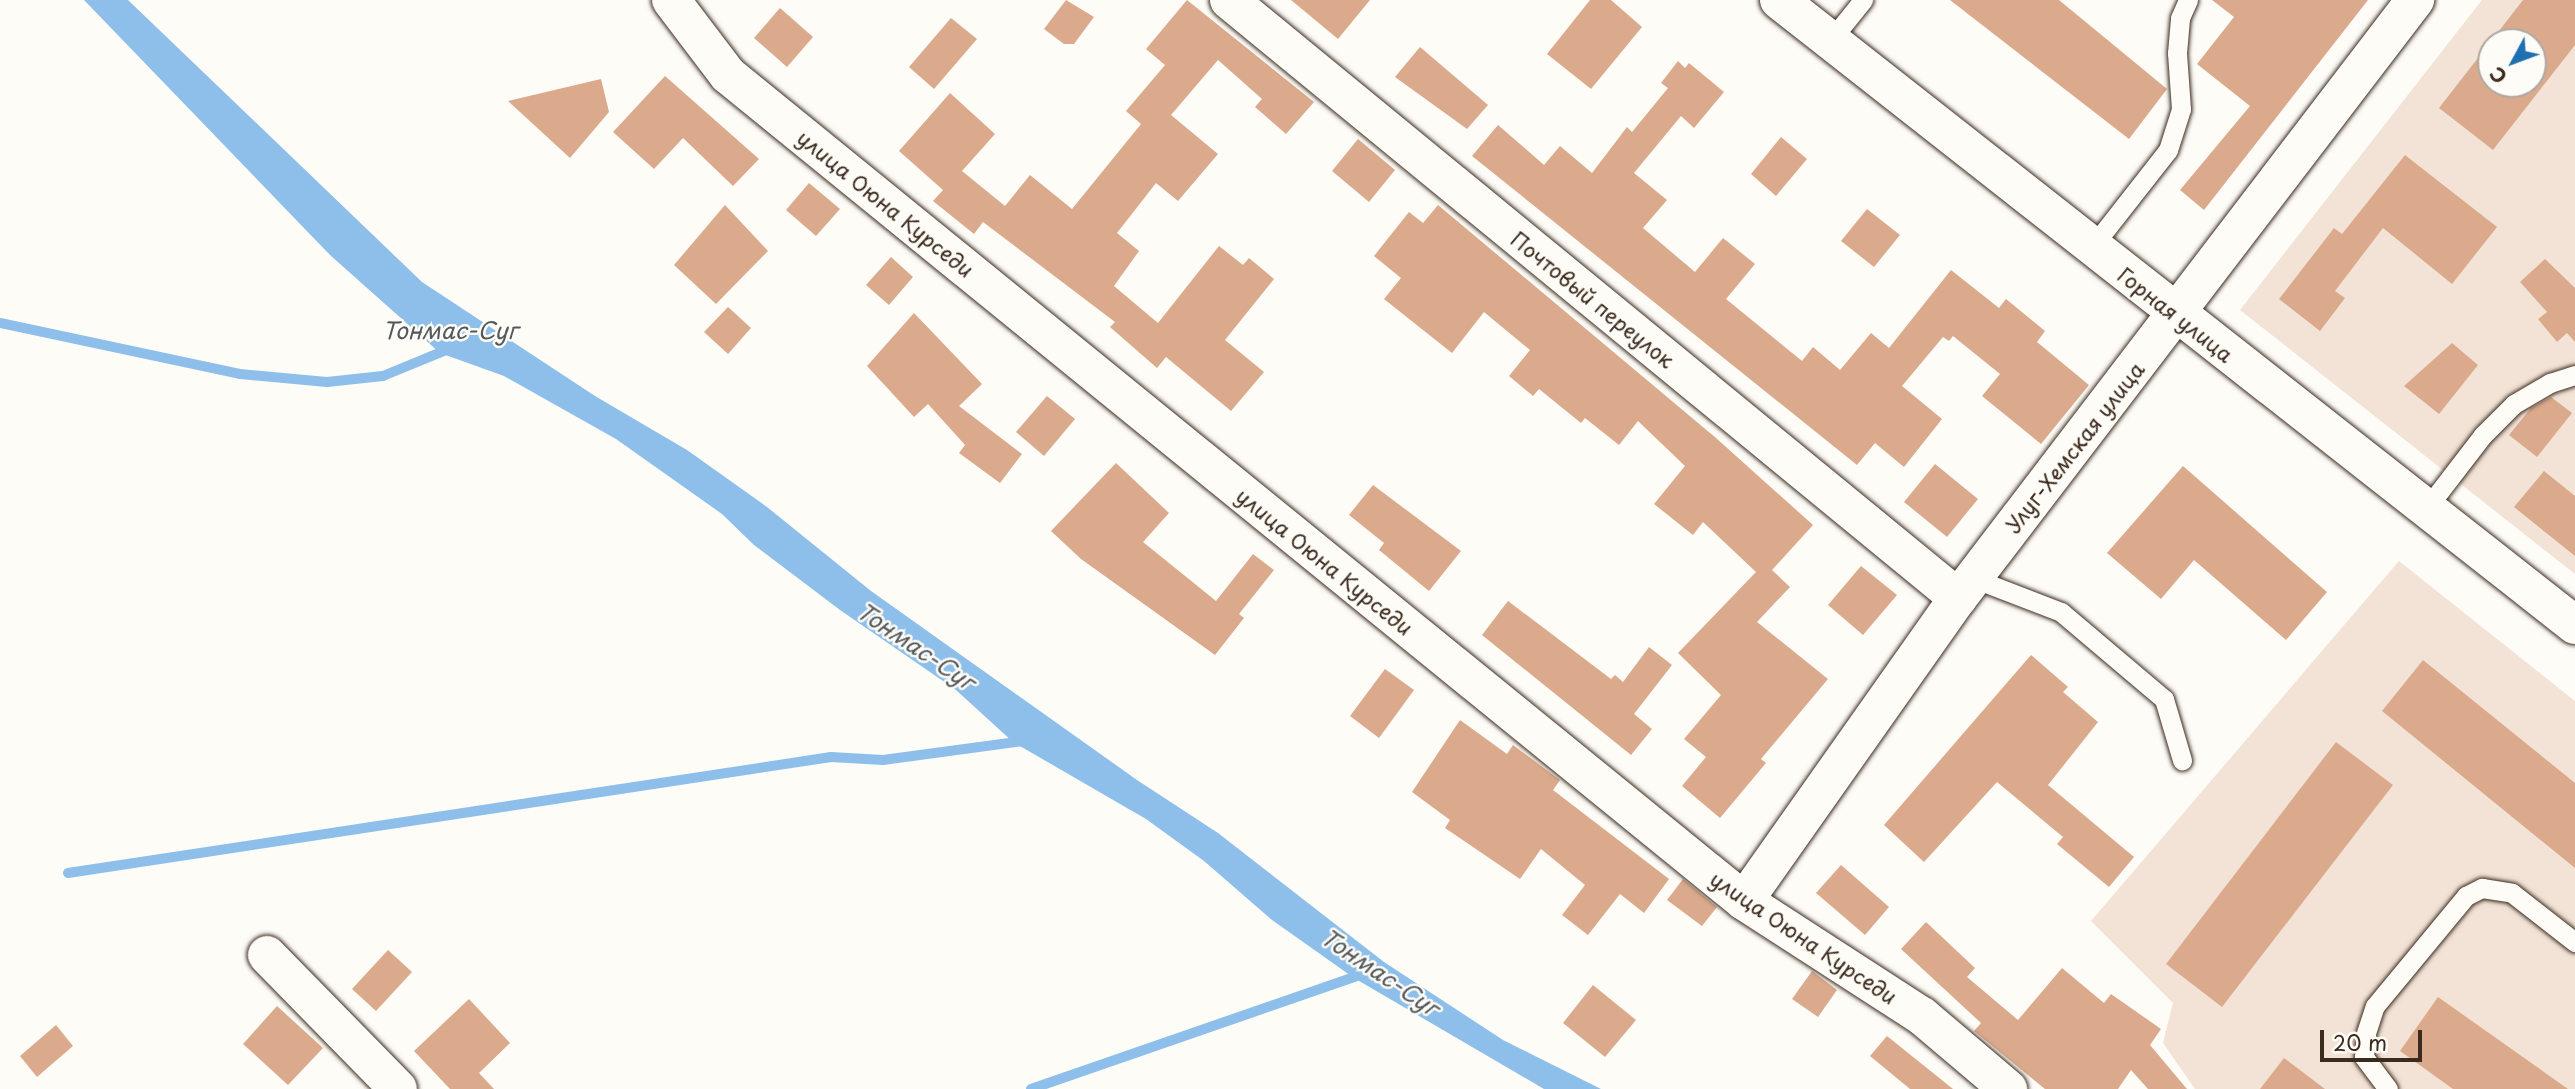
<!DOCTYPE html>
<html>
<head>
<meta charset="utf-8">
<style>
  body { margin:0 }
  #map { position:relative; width:2575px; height:1089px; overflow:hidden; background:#fdfcf7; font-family:"Playpen Sans",sans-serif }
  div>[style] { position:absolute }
  .built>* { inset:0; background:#f3e3d7 }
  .water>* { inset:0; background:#8ebfea }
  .stream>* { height:10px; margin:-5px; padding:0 5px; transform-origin:5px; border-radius:5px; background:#8ebfea }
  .building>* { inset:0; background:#dbaa8d }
  .roads { filter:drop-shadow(0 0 2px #3b2a1e) drop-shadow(0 0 2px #3b2a1e) }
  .lane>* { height:19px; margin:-9.5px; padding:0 9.5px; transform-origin:9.5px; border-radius:9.5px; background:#fdfcf7 }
  .street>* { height:38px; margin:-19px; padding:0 19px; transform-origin:19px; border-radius:19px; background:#fdfcf7 }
  .secondary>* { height:38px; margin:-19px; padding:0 19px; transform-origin:19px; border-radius:19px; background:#fdfcf7 }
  span { translate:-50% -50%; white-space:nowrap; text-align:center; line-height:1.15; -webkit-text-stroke:5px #fdfcf7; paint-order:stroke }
  .street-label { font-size:21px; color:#3b2a1e }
  .water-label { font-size:23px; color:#54575b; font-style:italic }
  .north { position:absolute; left:2477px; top:28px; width:70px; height:70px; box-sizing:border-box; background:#fdfcf7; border:2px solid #afa8a0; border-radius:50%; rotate:229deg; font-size:19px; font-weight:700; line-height:28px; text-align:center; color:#3b2a1e }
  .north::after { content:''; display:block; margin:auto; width:24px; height:32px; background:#1f6fb2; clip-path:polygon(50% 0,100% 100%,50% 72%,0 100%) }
  .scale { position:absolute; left:2320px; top:1030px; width:102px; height:32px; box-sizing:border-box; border:4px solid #3b2a1e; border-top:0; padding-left:9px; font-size:21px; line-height:24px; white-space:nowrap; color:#3b2a1e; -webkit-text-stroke:5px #fdfcf7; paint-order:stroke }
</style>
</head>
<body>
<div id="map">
  <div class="built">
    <div style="clip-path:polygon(evenodd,2482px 0,2575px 0,2575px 574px,2240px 310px,2482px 0,2491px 42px,2533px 42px,2533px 84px,2491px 84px,2491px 42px)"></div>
    <div style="clip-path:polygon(2399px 561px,2575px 701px,2575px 1089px,2195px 1089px,2163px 1043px,2173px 1003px,2091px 921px)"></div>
  </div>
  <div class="water">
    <div style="clip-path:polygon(84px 0,128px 0,422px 282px,595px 396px,687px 450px,767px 507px,871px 591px,1137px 780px,1218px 833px,1384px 962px,1503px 1040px,1601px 1089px,1544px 1089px,1354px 978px,1272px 920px,1204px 861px,1146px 819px,1013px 742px,956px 690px,840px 610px,754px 545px,722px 514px,616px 439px,504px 376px,440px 353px,330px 255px)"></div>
  </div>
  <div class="stream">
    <div style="left:0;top:323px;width:245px;rotate:12deg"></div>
    <div style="left:240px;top:374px;width:87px;rotate:5.3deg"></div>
    <div style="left:327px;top:382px;width:56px;rotate:-6.1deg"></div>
    <div style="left:383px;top:376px;width:74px;rotate:-22.4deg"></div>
    <div style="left:68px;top:873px;width:772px;rotate:-8.64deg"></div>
    <div style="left:831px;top:757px;width:52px;rotate:3.3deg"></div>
    <div style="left:883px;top:760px;width:142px;rotate:-7.7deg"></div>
    <div style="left:1031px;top:1089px;width:355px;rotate:-19.1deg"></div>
  </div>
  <div class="building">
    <div style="clip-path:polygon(1066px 0,1094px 17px,1074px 44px,1064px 44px,1044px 29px)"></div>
    <div style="clip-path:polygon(1187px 0,1314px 102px,1286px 134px,1255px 107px,1262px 99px,1218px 60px,1171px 115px,1218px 154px,1178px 201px,1156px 183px,1117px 233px,1139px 251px,1114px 286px,1158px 323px,1219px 246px,1243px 265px,1249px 258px,1274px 279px,1225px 340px,1264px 372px,1231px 411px,1166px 357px,1157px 368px,1110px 327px,1115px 322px,983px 222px,974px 234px,933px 201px,943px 190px,899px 151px,950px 93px,995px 134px,962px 171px,1005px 206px,1030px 175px,1072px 209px,1141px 124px,1126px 111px,1165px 65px,1146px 49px)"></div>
    <div style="clip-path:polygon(1291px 0,1370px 0,1338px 39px)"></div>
    <div style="clip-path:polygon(1590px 0,1611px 0,1642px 27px,1591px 89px,1547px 54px)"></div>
    <div style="clip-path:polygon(1950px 0,2059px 0,2167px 89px,2129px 139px)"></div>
    <div style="clip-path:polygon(2212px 0,2368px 0,2204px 210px,2180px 190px,2250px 106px,2197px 64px,2234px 17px)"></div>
    <div style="clip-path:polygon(evenodd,2523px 0,2575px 0,2575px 45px,2493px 150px,2439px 108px,2523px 0,2491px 42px,2533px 42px,2533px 84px,2491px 84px,2491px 42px)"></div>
    <div style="clip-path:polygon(780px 8px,813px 37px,787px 67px,754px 38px)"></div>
    <div style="clip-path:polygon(951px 18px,977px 39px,934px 89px,909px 67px)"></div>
    <div style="clip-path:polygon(1420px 47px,1488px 105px,1467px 129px,1395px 77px)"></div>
    <div style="clip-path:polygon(1678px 61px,1685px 68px,1689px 63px,1724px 92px,1694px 128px,1681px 116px,1634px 173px,1667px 200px,1643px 228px,1695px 272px,1723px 238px,1755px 264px,1726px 299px,1802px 361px,1813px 347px,1840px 370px,1871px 333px,1889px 348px,1951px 270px,1999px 308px,2006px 299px,2045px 331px,2037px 342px,2089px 385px,2041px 444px,1982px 396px,2000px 374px,1953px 336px,1949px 341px,1943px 337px,1902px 386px,1942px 419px,1904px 467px,1875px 443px,1857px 465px,1472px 156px,1498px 125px,1544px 165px,1560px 146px,1592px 173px,1627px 127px,1632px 132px,1668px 88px,1661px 83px)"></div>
    <div style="clip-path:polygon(665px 76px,759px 159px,733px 186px,683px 138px,654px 169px,613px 132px)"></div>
    <div style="clip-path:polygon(601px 79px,609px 112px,570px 158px,508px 101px)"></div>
    <div style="clip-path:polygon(1781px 137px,1807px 159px,1776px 196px,1751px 174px)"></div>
    <div style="clip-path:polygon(1358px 139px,1395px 170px,1369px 202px,1332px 171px)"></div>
    <div style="clip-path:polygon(2405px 155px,2497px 227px,2452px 284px,2383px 228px,2335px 291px,2345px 298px,2320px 331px,2279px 299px,2334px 228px,2342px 234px)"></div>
    <div style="clip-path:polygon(809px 183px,840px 209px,816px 236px,786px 210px)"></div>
    <div style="clip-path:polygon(725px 205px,768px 251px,716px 304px,674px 265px)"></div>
    <div style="clip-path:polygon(1438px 205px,1716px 438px,1813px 525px,1772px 570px,1790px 587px,1757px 622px,1828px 679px,1761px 759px,1766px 763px,1720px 818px,1682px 786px,1706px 757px,1684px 739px,1721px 695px,1678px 653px,1756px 572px,1703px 522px,1693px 535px,1654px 504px,1685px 466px,1638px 421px,1619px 445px,1585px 418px,1581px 423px,1539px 389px,1533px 396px,1509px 376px,1530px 350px,1484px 312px,1452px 353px,1384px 299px,1401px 278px,1374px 256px,1409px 212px,1423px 223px)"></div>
    <div style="clip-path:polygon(1867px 209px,1900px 235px,1874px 267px,1841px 241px)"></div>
    <div style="clip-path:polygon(891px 257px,913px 277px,889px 305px,866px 285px)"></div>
    <div style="clip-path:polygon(2545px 259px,2575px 288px,2575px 342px,2567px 333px,2557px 342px,2538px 319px,2547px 312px,2520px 282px)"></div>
    <div style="clip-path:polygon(728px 307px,751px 328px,728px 354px,704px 332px)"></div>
    <div style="clip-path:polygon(914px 313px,982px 384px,959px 406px,1022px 454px,1000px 483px,959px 453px,965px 445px,928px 404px,914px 417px,867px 366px)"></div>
    <div style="clip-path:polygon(2452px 343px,2478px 365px,2439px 414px,2404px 386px)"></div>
    <div style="clip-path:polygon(1047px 396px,1075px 419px,1044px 456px,1016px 432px)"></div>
    <div style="clip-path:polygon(2551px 397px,2572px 413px,2537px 457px,2509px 435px,2531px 408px)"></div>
    <div style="clip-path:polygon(1116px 463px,1169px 513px,1143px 542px,1216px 601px,1253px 554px,1274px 570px,1239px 614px,1244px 618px,1215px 655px,1081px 559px,1051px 531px)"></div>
    <div style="clip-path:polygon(1935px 464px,1978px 499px,1947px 537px,1904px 502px)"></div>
    <div style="clip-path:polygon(2183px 466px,2327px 592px,2286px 640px,2194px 560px,2161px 599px,2107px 553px)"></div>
    <div style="clip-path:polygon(2544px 471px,2575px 496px,2575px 556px,2514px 507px)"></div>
    <div style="clip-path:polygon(1373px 485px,1461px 551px,1429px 591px,1379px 550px,1384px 543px,1349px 515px)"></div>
    <div style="clip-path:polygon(1861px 566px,1897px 595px,1863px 635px,1828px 605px)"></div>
    <div style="clip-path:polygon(1508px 601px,1611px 679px,1615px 675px,1623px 682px,1649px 647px,1672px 665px,1634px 714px,1652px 729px,1631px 755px,1482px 635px)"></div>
    <div style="clip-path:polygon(2031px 655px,2068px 687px,2063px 692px,2098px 722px,2048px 785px,2134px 857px,2109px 887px,2057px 844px,2063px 837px,1997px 782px,1924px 862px,1884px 825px)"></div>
    <div style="clip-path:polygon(2423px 660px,2575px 783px,2575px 868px,2382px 711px)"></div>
    <div style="clip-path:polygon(1385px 669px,1414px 690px,1379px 738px,1350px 716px)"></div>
    <div style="clip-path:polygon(1460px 720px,1507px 754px,1513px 745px,1560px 780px,1553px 790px,1669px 879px,1644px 913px,1620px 894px,1588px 935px,1562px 915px,1585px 885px,1541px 849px,1520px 879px,1445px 828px,1450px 820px,1412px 792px)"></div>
    <div style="clip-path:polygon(2336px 742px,2393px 785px,2222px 1007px,2166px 964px)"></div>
    <div style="clip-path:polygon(1841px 865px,1889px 907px,1865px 935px,1816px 893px)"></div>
    <div style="clip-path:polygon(1683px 879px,1717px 907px,1702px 926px,1667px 900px)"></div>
    <div style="clip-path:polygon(1926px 922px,1975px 968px,1967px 977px,2018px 1020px,2062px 968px,2104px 1003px,2111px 994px,2161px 1029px,2150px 1045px,2187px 1089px,2148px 1089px,2131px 1070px,2118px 1089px,2045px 1089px,1974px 1031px,1981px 1023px,1901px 949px)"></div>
    <div style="clip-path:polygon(388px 950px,412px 972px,376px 1011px,352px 989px)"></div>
    <div style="clip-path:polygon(1812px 971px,1837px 990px,1818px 1017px,1792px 999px)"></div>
    <div style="clip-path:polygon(1593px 985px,1636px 1020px,1605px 1057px,1563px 1023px)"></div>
    <div style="clip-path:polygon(2438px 997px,2568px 1089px,2453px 1089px,2400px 1051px)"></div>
    <div style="clip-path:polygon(469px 999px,510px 1043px,479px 1073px,494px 1089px,450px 1089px,414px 1051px)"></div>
    <div style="clip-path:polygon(277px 1006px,323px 1048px,288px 1085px,243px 1044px)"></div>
    <div style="clip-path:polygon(56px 1025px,73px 1046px,37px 1077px,20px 1056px)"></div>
    <div style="clip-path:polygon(1887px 1036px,1953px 1089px,1910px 1089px,1870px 1056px)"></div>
    <div style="clip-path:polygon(2284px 1058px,2325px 1089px,2260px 1089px)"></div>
  </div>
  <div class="roads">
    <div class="lane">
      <div style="left:1830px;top:41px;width:53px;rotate:-51.2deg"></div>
      <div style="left:2092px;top:247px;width:123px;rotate:-51.9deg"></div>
      <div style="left:2168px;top:150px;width:43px;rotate:-72.4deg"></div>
      <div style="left:2181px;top:109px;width:56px;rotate:-94.1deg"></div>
      <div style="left:2177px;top:53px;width:35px;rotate:-85deg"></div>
      <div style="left:2180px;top:18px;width:20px;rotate:-66deg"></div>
      <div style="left:2426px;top:509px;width:93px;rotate:-52.4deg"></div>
      <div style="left:2483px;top:435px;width:44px;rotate:-45deg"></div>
      <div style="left:2514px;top:404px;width:42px;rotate:-30.3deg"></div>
      <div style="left:2550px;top:383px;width:26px;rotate:-18deg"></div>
      <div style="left:1973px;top:578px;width:94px;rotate:21.1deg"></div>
      <div style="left:2061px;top:612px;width:135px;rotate:40.2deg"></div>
      <div style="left:2164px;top:699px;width:64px;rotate:73.6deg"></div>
      <div style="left:2388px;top:1089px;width:40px;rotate:-127deg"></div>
      <div style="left:2364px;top:1057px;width:24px;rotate:-85deg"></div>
      <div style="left:2366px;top:1033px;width:28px;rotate:-72deg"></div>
      <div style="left:2375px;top:1006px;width:143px;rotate:-50.4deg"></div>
      <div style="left:2466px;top:896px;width:18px;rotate:-27deg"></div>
      <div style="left:2482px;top:888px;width:30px;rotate:9deg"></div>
      <div style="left:2512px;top:893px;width:80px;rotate:37.9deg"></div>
    </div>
    <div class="street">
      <div style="left:671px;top:0;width:94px;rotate:52.8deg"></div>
      <div style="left:728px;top:75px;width:1309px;rotate:39.11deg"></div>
      <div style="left:1744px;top:901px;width:212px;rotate:32.9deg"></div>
      <div style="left:1922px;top:1016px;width:113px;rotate:40.3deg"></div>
      <div style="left:1229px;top:0;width:943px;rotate:39.36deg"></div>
      <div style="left:1744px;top:901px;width:371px;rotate:-54.8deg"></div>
      <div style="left:1958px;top:598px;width:753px;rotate:-52.61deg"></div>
      <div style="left:267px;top:955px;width:187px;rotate:45.6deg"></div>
    </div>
    <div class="secondary">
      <div style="left:1779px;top:0;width:1012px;rotate:38.14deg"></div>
    </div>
  </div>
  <div class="street-label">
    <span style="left:886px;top:203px;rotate:39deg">улица Оюна Курседи</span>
    <span style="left:1593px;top:299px;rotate:39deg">Почтовый переулок</span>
    <span style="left:2176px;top:314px;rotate:38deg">Горная улица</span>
    <span style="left:2074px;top:447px;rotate:-52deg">Улуг-Хемская улица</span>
    <span style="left:1325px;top:561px;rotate:39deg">улица Оюна Курседи</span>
    <span style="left:1804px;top:937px;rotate:34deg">улица Оюна Курседи</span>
  </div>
  <div class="water-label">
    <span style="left:450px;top:330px">Тонмас-Суг</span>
    <span style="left:916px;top:646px;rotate:34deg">Тонмас-Суг</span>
    <span style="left:1380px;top:972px;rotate:34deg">Тонмас-Суг</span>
  </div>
  <div class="north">С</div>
  <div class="scale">20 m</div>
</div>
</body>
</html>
